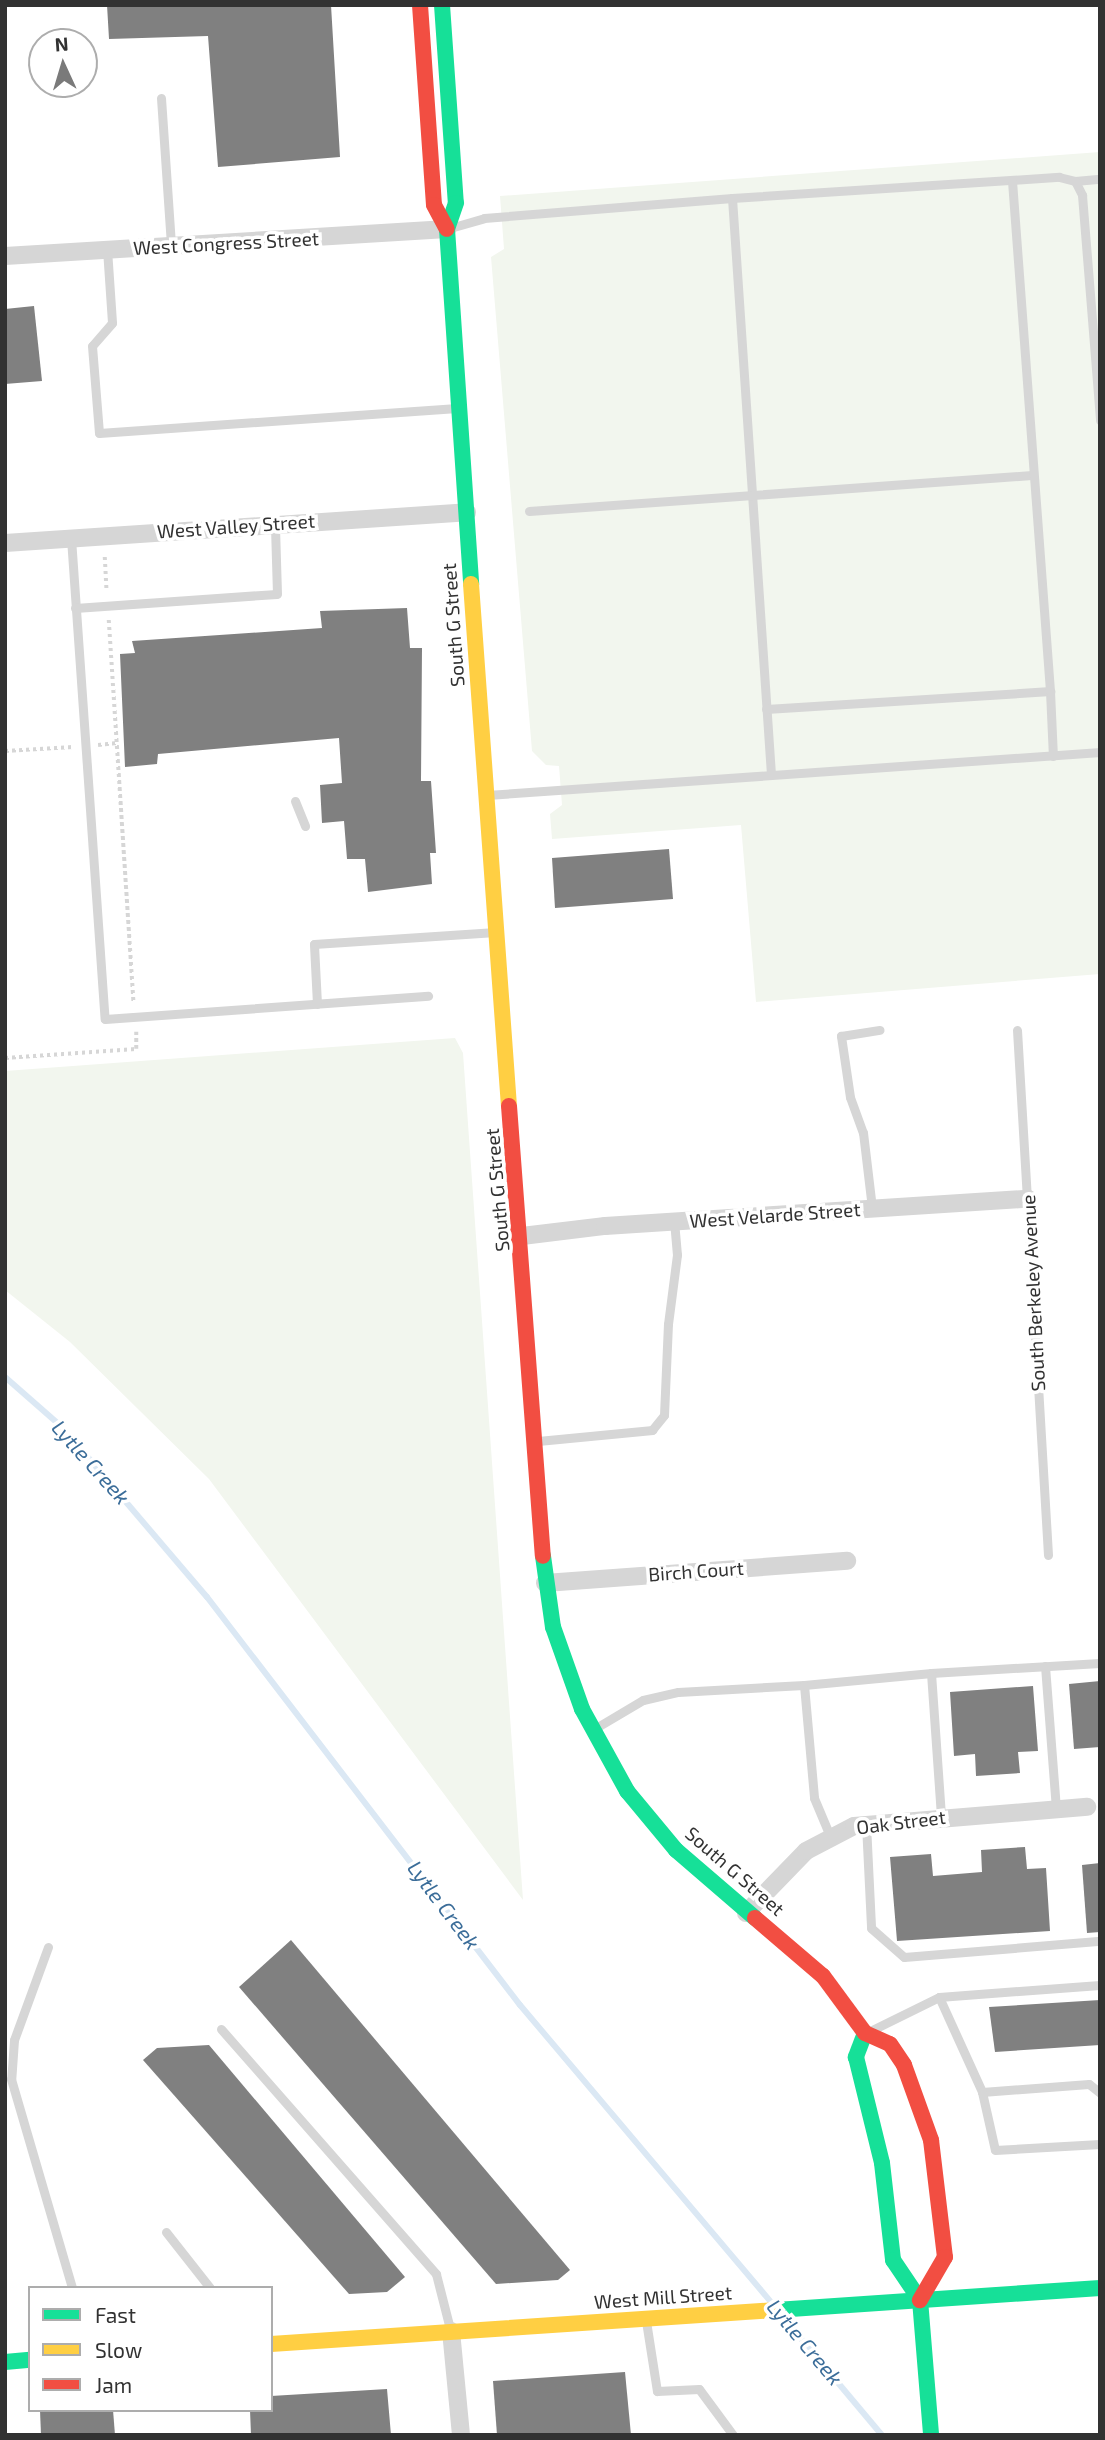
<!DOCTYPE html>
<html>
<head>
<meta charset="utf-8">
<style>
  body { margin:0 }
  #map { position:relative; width:1105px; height:2440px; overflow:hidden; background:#fff; font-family:"Exo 2",sans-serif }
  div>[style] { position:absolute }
  .green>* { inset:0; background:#f2f6ee }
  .stream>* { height:6px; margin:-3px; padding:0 3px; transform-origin:3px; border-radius:3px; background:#dbe8f4 }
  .building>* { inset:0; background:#808080 }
  .path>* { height:3.5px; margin-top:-1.75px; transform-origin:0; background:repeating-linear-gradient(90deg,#d6d6d6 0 3.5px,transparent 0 7px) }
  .lane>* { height:9px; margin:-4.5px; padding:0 4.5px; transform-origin:4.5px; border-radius:4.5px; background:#d6d6d6 }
  .street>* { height:18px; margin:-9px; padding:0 9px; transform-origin:9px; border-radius:9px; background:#d6d6d6 }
  .fast>* { height:16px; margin:-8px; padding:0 8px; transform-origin:8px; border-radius:8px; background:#16e098 }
  .slow>* { height:16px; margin:-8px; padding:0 8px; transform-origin:8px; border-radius:8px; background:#ffcf43 }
  .jam>* { height:16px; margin:-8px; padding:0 8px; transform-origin:8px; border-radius:8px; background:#f24e42 }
  span { translate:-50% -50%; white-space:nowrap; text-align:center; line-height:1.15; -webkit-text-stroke:7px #fff; paint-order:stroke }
  .street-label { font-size:19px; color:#323232 }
  .water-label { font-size:21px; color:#3b6d99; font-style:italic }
  .frame { position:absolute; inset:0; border:7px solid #323232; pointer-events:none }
  .legend { position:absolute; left:28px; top:2286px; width:245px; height:126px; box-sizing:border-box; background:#fff; border:2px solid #adadad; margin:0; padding:9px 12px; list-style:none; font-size:21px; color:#323232 }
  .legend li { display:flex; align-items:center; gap:14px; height:35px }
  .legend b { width:35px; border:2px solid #adadad }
  .north { position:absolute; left:28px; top:28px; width:70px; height:70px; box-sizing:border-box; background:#fff; border:2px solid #adadad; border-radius:50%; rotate:356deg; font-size:19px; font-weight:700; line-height:28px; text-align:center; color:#323232 }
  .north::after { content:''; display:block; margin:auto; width:24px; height:32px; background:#7a7a7a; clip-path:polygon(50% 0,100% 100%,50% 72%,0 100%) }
</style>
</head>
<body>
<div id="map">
  <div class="green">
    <div style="clip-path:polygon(1100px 152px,1100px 974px,756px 1002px,741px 825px,552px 839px,550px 814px,562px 805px,559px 766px,546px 765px,532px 751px,491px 257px,504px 249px,500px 196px)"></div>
    <div style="clip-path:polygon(455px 1038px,463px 1053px,523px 1900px,209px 1479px,70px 1342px,5px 1290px,5px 1071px)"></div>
  </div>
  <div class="stream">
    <div style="left:5px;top:1377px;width:77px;rotate:41.3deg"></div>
    <div style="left:63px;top:1428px;width:222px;rotate:49.6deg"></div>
    <div style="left:207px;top:1597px;width:514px;rotate:52.51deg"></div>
    <div style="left:520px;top:2005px;width:389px;rotate:49.8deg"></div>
    <div style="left:782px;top:2316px;width:155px;rotate:50deg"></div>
  </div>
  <div class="building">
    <div style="clip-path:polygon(107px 5px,331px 5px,340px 157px,218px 167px,208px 36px,109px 39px)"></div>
    <div style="clip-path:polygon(34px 306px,42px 381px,5px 384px,5px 309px)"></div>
    <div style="clip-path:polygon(407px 608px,410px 648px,422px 648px,421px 781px,431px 781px,436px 853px,430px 853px,432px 884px,368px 892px,365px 859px,347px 859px,344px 821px,322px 823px,320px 785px,342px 783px,339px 738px,158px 754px,157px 764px,125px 767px,120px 654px,135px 653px,132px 641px,322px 628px,320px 611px)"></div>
    <div style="clip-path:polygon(669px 849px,673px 899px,555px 908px,552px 858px)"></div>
    <div style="clip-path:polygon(1100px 1681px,1100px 1747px,1074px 1749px,1069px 1684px)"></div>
    <div style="clip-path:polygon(1033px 1686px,1038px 1751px,1018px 1752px,1020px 1773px,976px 1776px,975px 1754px,954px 1756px,950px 1692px)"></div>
    <div style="clip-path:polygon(1025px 1847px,1027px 1869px,1046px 1868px,1050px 1931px,897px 1941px,890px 1857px,931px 1854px,933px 1876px,982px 1872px,981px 1850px)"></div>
    <div style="clip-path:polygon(1100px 1863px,1100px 1932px,1087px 1933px,1082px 1865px)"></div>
    <div style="clip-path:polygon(291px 1940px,570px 2270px,558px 2280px,496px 2284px,239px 1987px)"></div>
    <div style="clip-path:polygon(1100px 2000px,1100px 2045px,995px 2052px,989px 2007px)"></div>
    <div style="clip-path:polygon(209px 2045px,405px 2277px,387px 2292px,349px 2294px,143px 2060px,157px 2048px)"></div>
    <div style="clip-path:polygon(625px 2372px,631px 2435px,497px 2435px,493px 2381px)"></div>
    <div style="clip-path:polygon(387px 2389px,391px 2435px,251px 2435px,250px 2410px,271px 2410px,271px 2396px)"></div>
    <div style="clip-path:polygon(40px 2410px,113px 2410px,115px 2435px,41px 2435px)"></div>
  </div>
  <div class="path">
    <div style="left:105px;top:557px;width:34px;rotate:87deg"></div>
    <div style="left:109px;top:620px;width:384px;rotate:86.3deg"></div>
    <div style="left:98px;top:745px;width:19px;rotate:-6deg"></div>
    <div style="left:5px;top:751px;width:68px;rotate:-3.4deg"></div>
    <div style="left:5px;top:1058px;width:131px;rotate:-3.9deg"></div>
    <div style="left:136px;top:1049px;width:17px;rotate:-90deg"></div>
    <div style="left:1099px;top:2433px;width:1px;rotate:-45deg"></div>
  </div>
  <div class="lane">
    <div style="left:161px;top:98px;width:148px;rotate:86.1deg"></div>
    <div style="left:1075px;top:181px;width:25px;rotate:-5deg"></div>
    <div style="left:732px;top:198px;width:578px;rotate:86.13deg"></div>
    <div style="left:450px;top:228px;width:35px;rotate:-16deg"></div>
    <div style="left:484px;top:218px;width:249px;rotate:-4.6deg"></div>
    <div style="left:732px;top:198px;width:328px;rotate:-3.7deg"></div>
    <div style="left:1059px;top:177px;width:16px;rotate:14deg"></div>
    <div style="left:1075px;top:181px;width:16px;rotate:63deg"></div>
    <div style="left:1082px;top:195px;width:226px;rotate:85.4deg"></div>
    <div style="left:107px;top:249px;width:74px;rotate:86.1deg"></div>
    <div style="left:112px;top:323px;width:30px;rotate:131deg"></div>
    <div style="left:92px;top:346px;width:87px;rotate:85.4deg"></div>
    <div style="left:99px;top:433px;width:359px;rotate:-4deg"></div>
    <div style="left:529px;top:511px;width:504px;rotate:-4.09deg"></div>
    <div style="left:71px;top:538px;width:482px;rotate:86deg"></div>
    <div style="left:105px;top:1019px;width:324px;rotate:-4.1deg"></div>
    <div style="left:75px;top:608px;width:202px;rotate:-4deg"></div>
    <div style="left:277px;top:594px;width:69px;rotate:-91.7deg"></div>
    <div style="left:1050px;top:691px;width:65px;rotate:87.4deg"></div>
    <div style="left:766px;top:709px;width:285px;rotate:-3.6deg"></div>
    <div style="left:1050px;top:691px;width:511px;rotate:-94.26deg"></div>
    <div style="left:487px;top:795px;width:615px;rotate:-4.01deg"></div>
    <div style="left:295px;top:801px;width:27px;rotate:68deg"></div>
    <div style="left:317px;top:1004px;width:60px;rotate:-92.9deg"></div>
    <div style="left:314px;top:944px;width:182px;rotate:-3.8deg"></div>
    <div style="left:1017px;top:1030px;width:526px;rotate:86.62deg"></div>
    <div style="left:872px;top:1208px;width:76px;rotate:-96.8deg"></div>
    <div style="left:863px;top:1133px;width:38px;rotate:-110deg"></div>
    <div style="left:850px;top:1097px;width:62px;rotate:-98.4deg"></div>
    <div style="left:841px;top:1036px;width:39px;rotate:-9deg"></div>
    <div style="left:538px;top:1441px;width:115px;rotate:-5.5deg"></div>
    <div style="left:652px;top:1430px;width:19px;rotate:-51deg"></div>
    <div style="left:664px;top:1415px;width:91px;rotate:-87.5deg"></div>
    <div style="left:668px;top:1324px;width:70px;rotate:-82.6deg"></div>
    <div style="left:677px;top:1255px;width:33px;rotate:-95deg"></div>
    <div style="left:1045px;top:1666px;width:143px;rotate:85.6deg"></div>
    <div style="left:931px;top:1673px;width:169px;rotate:-3.4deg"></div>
    <div style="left:804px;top:1685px;width:128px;rotate:-5.4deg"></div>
    <div style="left:931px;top:1673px;width:143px;rotate:86deg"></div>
    <div style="left:594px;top:1729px;width:57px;rotate:-30.6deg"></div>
    <div style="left:643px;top:1700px;width:36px;rotate:-13deg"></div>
    <div style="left:678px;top:1692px;width:126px;rotate:-3.2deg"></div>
    <div style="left:804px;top:1685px;width:113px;rotate:84.9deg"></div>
    <div style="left:814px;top:1798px;width:41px;rotate:67.2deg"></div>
    <div style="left:866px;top:1824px;width:104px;rotate:87.2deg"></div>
    <div style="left:871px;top:1928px;width:44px;rotate:41.3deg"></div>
    <div style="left:904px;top:1957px;width:197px;rotate:-4.7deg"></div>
    <div style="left:48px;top:1947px;width:99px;rotate:110.1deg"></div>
    <div style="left:14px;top:2040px;width:39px;rotate:94deg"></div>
    <div style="left:11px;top:2079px;width:218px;rotate:73.7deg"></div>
    <div style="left:939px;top:1997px;width:161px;rotate:-4.3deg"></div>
    <div style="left:221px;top:2029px;width:326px;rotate:48.7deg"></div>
    <div style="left:436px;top:2274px;width:57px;rotate:75.7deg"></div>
    <div style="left:870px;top:2031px;width:77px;rotate:-26.2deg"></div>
    <div style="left:939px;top:1997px;width:104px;rotate:65.6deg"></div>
    <div style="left:982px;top:2092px;width:107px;rotate:-4.3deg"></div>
    <div style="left:1089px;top:2084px;width:14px;rotate:39deg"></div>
    <div style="left:982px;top:2092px;width:59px;rotate:77.4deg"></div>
    <div style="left:995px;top:2150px;width:105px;rotate:-3.3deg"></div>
    <div style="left:166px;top:2232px;width:71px;rotate:51.8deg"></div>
    <div style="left:646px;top:2321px;width:71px;rotate:81.1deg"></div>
    <div style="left:657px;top:2391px;width:42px;rotate:-2.7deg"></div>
    <div style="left:699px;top:2389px;width:57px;rotate:53.5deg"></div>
  </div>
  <div class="street">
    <div style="left:5px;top:256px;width:443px;rotate:-3.5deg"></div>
    <div style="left:5px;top:543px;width:463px;rotate:-3.8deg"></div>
    <div style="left:522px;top:1236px;width:84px;rotate:-6.9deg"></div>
    <div style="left:605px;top:1226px;width:424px;rotate:-3.7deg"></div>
    <div style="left:545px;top:1583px;width:303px;rotate:-4.2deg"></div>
    <div style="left:746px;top:1913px;width:86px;rotate:-45.9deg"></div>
    <div style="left:806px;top:1851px;width:54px;rotate:-27.5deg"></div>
    <div style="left:854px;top:1826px;width:234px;rotate:-4.7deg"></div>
    <div style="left:451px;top:2331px;width:104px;rotate:84.5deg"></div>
  </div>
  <div class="fast">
    <div style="left:442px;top:5px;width:198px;rotate:86deg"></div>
    <div style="left:456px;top:203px;width:28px;rotate:109deg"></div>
    <div style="left:447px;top:229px;width:356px;rotate:86.1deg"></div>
    <div style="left:543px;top:1556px;width:72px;rotate:82deg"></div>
    <div style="left:553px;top:1627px;width:87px;rotate:70.5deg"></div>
    <div style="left:582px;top:1709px;width:94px;rotate:61.2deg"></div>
    <div style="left:627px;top:1791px;width:77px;rotate:50.3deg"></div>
    <div style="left:676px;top:1850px;width:104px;rotate:40.7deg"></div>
    <div style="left:865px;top:2033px;width:26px;rotate:111deg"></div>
    <div style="left:856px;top:2057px;width:109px;rotate:76.2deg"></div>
    <div style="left:882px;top:2163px;width:98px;rotate:83.5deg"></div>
    <div style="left:893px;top:2260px;width:48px;rotate:56deg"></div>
    <div style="left:920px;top:2300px;width:135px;rotate:85.3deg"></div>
    <div style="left:776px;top:2310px;width:325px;rotate:-3.9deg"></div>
    <div style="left:5px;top:2362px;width:25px;rotate:-5deg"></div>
  </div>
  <div class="slow">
    <div style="left:471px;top:584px;width:523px;rotate:85.84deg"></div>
    <div style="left:271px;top:2344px;width:506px;rotate:-3.85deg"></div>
  </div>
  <div class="jam">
    <div style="left:420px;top:5px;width:200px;rotate:86deg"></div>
    <div style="left:434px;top:205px;width:27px;rotate:62deg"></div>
    <div style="left:509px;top:1106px;width:451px;rotate:85.7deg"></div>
    <div style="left:755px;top:1918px;width:89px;rotate:40.5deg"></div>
    <div style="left:823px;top:1976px;width:71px;rotate:53.6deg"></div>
    <div style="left:865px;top:2033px;width:27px;rotate:24deg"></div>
    <div style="left:890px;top:2044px;width:25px;rotate:56deg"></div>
    <div style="left:904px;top:2065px;width:80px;rotate:70.2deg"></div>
    <div style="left:931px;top:2140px;width:118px;rotate:83.2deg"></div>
    <div style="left:945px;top:2257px;width:50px;rotate:120.2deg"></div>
  </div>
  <div class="street-label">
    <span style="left:226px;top:243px;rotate:-3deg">West Congress Street</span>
    <span style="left:236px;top:526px;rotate:-4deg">West Valley Street</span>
    <span style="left:453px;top:625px;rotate:-94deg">South G Street</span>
    <span style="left:497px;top:1190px;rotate:-95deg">South G Street</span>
    <span style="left:775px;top:1215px;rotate:-4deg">West Velarde Street</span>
    <span style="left:1033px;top:1293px;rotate:-93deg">South Berkeley Avenue</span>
    <span style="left:696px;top:1571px;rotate:-4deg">Birch Court</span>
    <span style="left:901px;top:1822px;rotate:-7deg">Oak Street</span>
    <span style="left:735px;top:1871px;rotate:41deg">South G Street</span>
    <span style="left:663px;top:2297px;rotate:-4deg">West Mill Street</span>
  </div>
  <div class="water-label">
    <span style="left:91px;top:1462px;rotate:48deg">Lytle Creek</span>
    <span style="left:444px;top:1905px;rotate:53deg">Lytle Creek</span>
    <span style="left:805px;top:2342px;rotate:50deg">Lytle Creek</span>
  </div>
  <div class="frame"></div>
  <ul class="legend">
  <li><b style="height:9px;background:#16e098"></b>Fast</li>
  <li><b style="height:9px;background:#ffcf43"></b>Slow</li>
  <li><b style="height:9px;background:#f24e42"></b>Jam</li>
  </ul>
  <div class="north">N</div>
</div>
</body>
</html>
